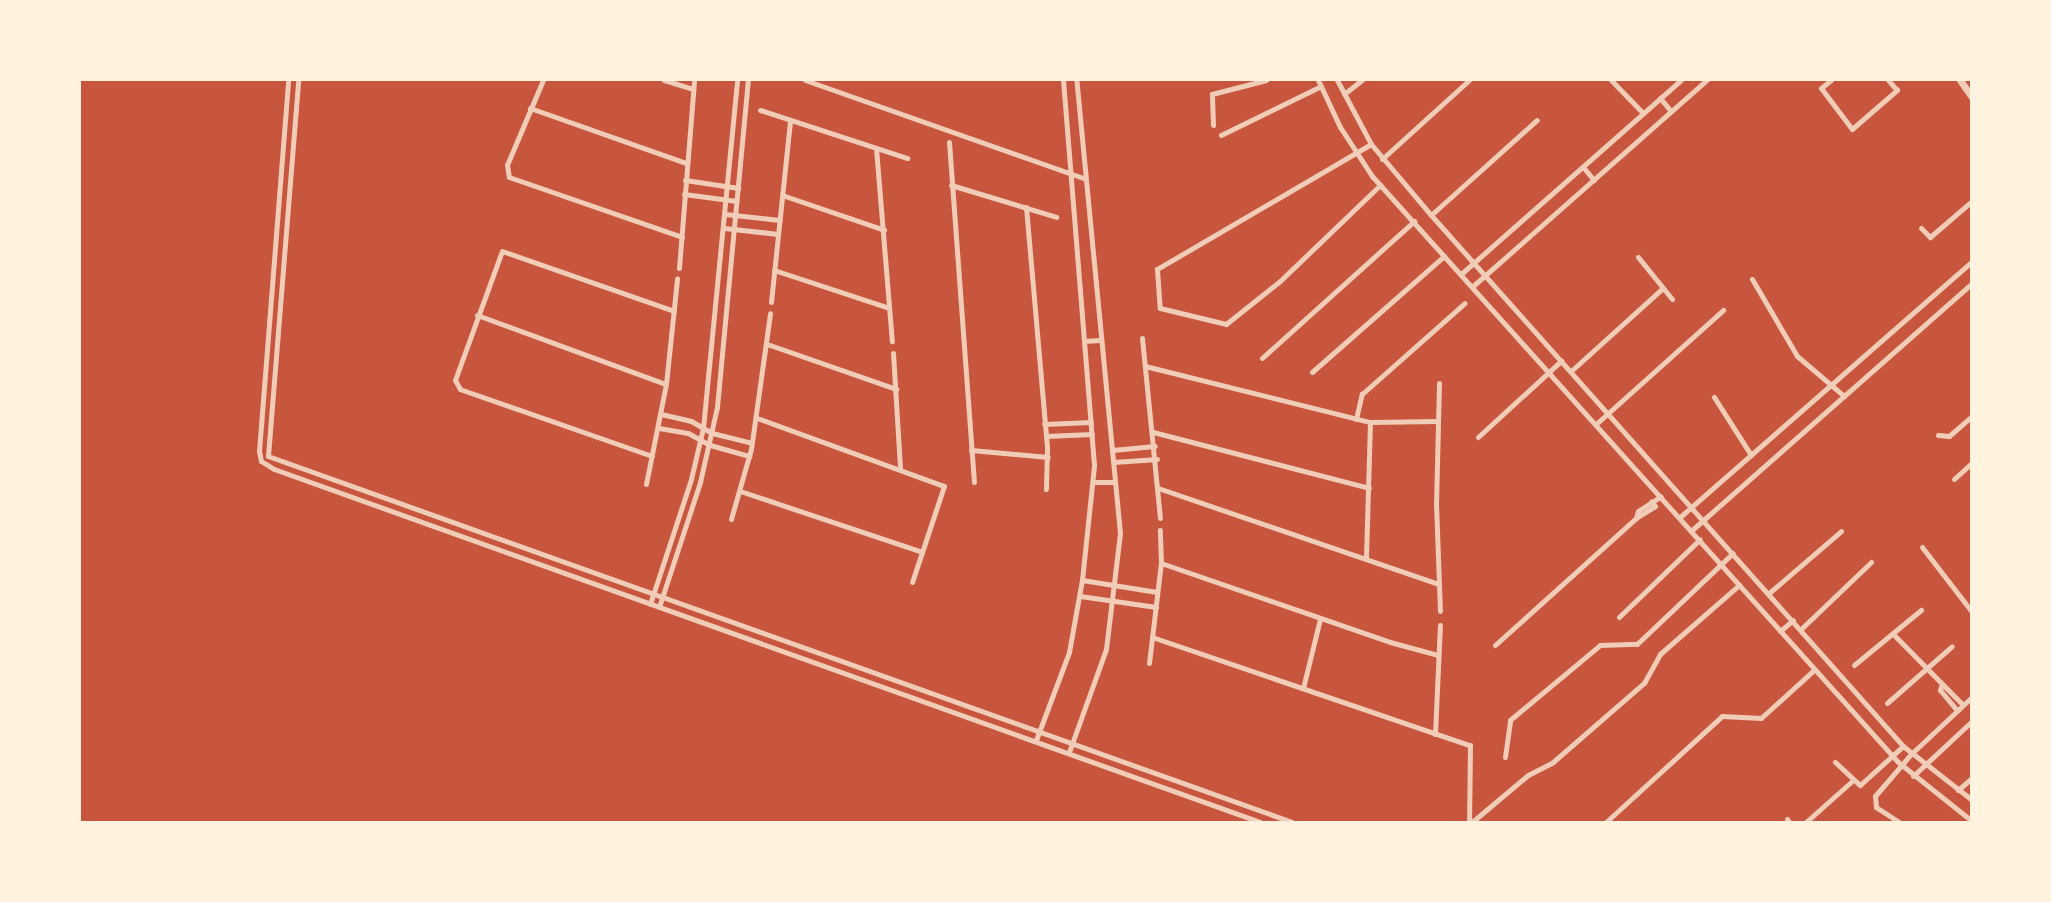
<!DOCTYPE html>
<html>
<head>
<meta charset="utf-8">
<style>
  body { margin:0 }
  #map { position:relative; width:2051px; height:902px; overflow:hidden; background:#c8553d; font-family:Jost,sans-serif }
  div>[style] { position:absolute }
  .minor>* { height:5px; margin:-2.5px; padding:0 2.5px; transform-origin:2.5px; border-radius:2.5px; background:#f1ccb7 }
  .tertiary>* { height:7px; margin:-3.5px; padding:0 3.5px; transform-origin:3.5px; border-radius:3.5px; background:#f1ccb7 }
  span { translate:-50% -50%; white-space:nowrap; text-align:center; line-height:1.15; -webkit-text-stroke:4.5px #fff3e0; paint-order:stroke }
  .frame { position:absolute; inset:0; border:81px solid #fff3e0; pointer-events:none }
</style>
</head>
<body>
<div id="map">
  <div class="minor">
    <div style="left:543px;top:80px;width:92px;rotate:113deg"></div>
    <div style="left:507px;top:165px;width:12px;rotate:81deg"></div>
    <div style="left:509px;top:177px;width:183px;rotate:19.1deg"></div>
    <div style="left:664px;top:80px;width:30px;rotate:17deg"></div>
    <div style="left:805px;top:80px;width:298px;rotate:19.4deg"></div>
    <div style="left:1318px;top:80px;width:52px;rotate:64.9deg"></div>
    <div style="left:1340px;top:127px;width:59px;rotate:56.9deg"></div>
    <div style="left:1372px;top:176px;width:787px;rotate:48.09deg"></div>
    <div style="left:1898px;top:762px;width:95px;rotate:38.6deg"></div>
    <div style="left:1337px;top:80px;width:72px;rotate:62deg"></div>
    <div style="left:1371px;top:144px;width:93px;rotate:49.8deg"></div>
    <div style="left:1431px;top:215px;width:710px;rotate:48.37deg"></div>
    <div style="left:1903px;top:746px;width:88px;rotate:38deg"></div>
    <div style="left:1611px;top:80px;width:46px;rotate:45.9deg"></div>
    <div style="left:1831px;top:80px;width:13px;rotate:141deg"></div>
    <div style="left:1821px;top:88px;width:51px;rotate:52.9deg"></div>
    <div style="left:1852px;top:129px;width:60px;rotate:-40.9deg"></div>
    <div style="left:1897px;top:90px;width:13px;rotate:-132deg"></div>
    <div style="left:1344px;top:94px;width:23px;rotate:-38deg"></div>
    <div style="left:1660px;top:98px;width:17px;rotate:50deg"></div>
    <div style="left:530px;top:108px;width:165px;rotate:19.4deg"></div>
    <div style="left:760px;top:110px;width:155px;rotate:18.1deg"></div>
    <div style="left:1213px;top:125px;width:31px;rotate:-92deg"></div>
    <div style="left:1212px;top:94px;width:56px;rotate:-14.5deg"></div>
    <div style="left:1221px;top:135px;width:111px;rotate:-26.1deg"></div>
    <div style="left:949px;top:142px;width:341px;rotate:85.8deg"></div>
    <div style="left:1371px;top:144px;width:248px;rotate:149.7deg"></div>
    <div style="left:1157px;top:269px;width:39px;rotate:86deg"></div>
    <div style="left:1160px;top:308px;width:68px;rotate:13.6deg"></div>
    <div style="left:1226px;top:324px;width:69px;rotate:-38.5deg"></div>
    <div style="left:1280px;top:281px;width:139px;rotate:-43.8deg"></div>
    <div style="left:876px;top:148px;width:194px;rotate:85.3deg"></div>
    <div style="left:1382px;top:159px;width:118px;rotate:-42.2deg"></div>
    <div style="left:1583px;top:167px;width:17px;rotate:50deg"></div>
    <div style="left:685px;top:180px;width:54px;rotate:8.6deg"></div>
    <div style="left:951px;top:185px;width:110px;rotate:16.9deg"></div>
    <div style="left:684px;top:194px;width:53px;rotate:7.5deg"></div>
    <div style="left:782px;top:195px;width:108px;rotate:18.9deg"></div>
    <div style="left:1026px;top:207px;width:242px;rotate:85deg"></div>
    <div style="left:1047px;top:448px;width:41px;rotate:91.4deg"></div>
    <div style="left:725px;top:214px;width:55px;rotate:6.2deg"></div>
    <div style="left:1431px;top:215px;width:142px;rotate:-41.9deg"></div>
    <div style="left:724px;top:228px;width:54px;rotate:6.3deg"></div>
    <div style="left:1921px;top:228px;width:13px;rotate:45deg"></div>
    <div style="left:1930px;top:237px;width:55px;rotate:-40.6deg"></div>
    <div style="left:1638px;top:257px;width:54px;rotate:51deg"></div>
    <div style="left:679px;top:268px;width:189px;rotate:-85.4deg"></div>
    <div style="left:774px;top:270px;width:121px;rotate:18.3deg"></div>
    <div style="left:1461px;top:274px;width:293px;rotate:-41.4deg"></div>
    <div style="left:1752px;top:279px;width:89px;rotate:59.7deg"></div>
    <div style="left:1797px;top:356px;width:62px;rotate:40.4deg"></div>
    <div style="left:1473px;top:286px;width:312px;rotate:-41.4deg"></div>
    <div style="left:771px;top:302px;width:183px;rotate:-84deg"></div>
    <div style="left:477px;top:315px;width:201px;rotate:20.1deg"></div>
    <div style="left:1142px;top:338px;width:181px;rotate:84.3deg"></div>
    <div style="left:1084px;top:341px;width:16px;rotate:-4deg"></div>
    <div style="left:767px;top:344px;width:137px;rotate:19.2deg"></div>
    <div style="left:893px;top:353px;width:115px;rotate:86.5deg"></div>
    <div style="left:1262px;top:358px;width:205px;rotate:-42deg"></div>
    <div style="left:1145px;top:366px;width:232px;rotate:14deg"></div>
    <div style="left:1370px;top:422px;width:68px;rotate:-0.8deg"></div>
    <div style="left:1571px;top:371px;width:124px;rotate:-42.1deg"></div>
    <div style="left:1312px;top:372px;width:176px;rotate:-41.3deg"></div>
    <div style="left:1439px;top:383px;width:120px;rotate:91.4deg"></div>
    <div style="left:1436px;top:503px;width:108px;rotate:87.9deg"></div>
    <div style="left:1714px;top:397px;width:69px;rotate:57.5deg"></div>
    <div style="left:661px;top:414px;width:31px;rotate:13deg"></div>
    <div style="left:691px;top:421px;width:24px;rotate:30deg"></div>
    <div style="left:712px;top:433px;width:41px;rotate:14deg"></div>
    <div style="left:757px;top:418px;width:199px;rotate:20deg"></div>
    <div style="left:944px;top:486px;width:101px;rotate:108.4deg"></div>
    <div style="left:1356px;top:419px;width:26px;rotate:-77deg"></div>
    <div style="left:1362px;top:394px;width:137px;rotate:-41.5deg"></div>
    <div style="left:1044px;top:424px;width:47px;rotate:-2.4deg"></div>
    <div style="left:1596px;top:424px;width:171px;rotate:-41.9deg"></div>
    <div style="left:659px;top:428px;width:29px;rotate:10deg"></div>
    <div style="left:688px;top:433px;width:25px;rotate:29deg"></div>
    <div style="left:710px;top:445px;width:41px;rotate:15.8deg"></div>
    <div style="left:1153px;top:432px;width:223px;rotate:14.5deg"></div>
    <div style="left:1938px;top:435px;width:11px;rotate:5deg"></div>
    <div style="left:1949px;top:436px;width:30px;rotate:-41deg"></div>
    <div style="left:1046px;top:436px;width:46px;rotate:-2.5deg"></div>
    <div style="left:1478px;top:437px;width:113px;rotate:-42.5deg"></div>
    <div style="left:971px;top:450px;width:77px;rotate:5.2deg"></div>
    <div style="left:1112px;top:450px;width:43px;rotate:-5.3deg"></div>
    <div style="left:268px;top:456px;width:1087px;rotate:19.67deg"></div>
    <div style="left:268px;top:456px;width:377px;rotate:-85.4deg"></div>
    <div style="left:652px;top:456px;width:203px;rotate:-160.8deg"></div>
    <div style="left:460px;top:389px;width:10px;rotate:-119deg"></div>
    <div style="left:455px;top:380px;width:137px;rotate:-70deg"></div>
    <div style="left:502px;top:251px;width:182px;rotate:19.2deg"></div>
    <div style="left:261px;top:461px;width:15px;rotate:32deg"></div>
    <div style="left:274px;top:469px;width:1047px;rotate:19.7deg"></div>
    <div style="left:261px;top:461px;width:10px;rotate:-101deg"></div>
    <div style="left:259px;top:451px;width:372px;rotate:-85.5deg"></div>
    <div style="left:1113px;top:462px;width:44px;rotate:-3.9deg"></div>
    <div style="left:1954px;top:479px;width:24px;rotate:-42deg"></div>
    <div style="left:1094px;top:482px;width:21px"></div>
    <div style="left:646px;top:484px;width:102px;rotate:-78.7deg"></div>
    <div style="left:666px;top:384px;width:106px;rotate:-84deg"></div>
    <div style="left:1158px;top:488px;width:297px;rotate:18.9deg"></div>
    <div style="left:740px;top:491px;width:192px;rotate:18.5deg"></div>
    <div style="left:1680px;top:517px;width:388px;rotate:-41.2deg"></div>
    <div style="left:1636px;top:518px;width:22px;rotate:-32deg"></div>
    <div style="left:1655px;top:506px;width:6px;rotate:-129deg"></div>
    <div style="left:731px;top:519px;width:73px;rotate:-74.1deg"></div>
    <div style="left:751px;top:449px;width:137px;rotate:-82deg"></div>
    <div style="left:1692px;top:530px;width:373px;rotate:-41.4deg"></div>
    <div style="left:1922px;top:547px;width:82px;rotate:52.4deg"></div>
    <div style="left:1366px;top:557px;width:135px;rotate:-88.3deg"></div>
    <div style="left:1161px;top:563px;width:242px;rotate:19deg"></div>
    <div style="left:1390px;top:642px;width:50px;rotate:15.2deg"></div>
    <div style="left:1082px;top:580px;width:76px;rotate:9.1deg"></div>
    <div style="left:1769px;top:593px;width:95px;rotate:-40.7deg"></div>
    <div style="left:1080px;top:596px;width:77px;rotate:8.2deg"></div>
    <div style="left:650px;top:604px;width:132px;rotate:-71.8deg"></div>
    <div style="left:691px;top:479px;width:52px;rotate:-76.8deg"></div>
    <div style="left:703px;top:428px;width:350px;rotate:-84.4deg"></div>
    <div style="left:659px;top:607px;width:132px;rotate:-71.8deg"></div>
    <div style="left:700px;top:482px;width:77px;rotate:-77.2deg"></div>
    <div style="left:717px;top:407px;width:328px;rotate:-84.6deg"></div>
    <div style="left:1619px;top:617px;width:112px;rotate:-43.9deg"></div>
    <div style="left:1801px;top:629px;width:97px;rotate:-43.7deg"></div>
    <div style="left:1780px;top:631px;width:17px;rotate:-40deg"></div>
    <div style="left:1894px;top:635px;width:98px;rotate:45.4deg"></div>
    <div style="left:1152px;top:637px;width:336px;rotate:18.8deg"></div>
    <div style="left:1470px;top:745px;width:77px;rotate:90.7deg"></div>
    <div style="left:1495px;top:645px;width:190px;rotate:-42deg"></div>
    <div style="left:1636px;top:518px;width:7px;rotate:-74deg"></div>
    <div style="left:1638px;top:511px;width:27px;rotate:-33deg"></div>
    <div style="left:1149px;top:663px;width:101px;rotate:-83.2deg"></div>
    <div style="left:1161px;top:563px;width:33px;rotate:-92deg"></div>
    <div style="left:1854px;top:665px;width:87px;rotate:-39.4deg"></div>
    <div style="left:1941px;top:686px;width:4px;rotate:104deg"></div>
    <div style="left:1940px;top:690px;width:26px;rotate:50deg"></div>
    <div style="left:1303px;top:688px;width:71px;rotate:-76.2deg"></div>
    <div style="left:1887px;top:703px;width:86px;rotate:-41.2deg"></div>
    <div style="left:1435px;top:734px;width:109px;rotate:-87.4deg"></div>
    <div style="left:1036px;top:740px;width:94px;rotate:-69.4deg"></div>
    <div style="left:1069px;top:652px;width:73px;rotate:-79.8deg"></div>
    <div style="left:1082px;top:580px;width:116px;rotate:-84deg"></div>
    <div style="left:1094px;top:465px;width:386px;rotate:-94.6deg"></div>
    <div style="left:1069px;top:752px;width:109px;rotate:-70.2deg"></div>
    <div style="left:1106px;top:649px;width:117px;rotate:-83.1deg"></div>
    <div style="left:1120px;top:533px;width:455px;rotate:-95.5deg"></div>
    <div style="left:1505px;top:757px;width:37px;rotate:-82deg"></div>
    <div style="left:1510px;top:720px;width:117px;rotate:-39.8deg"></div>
    <div style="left:1600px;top:645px;width:37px;rotate:-2deg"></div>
    <div style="left:1637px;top:644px;width:132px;rotate:-43.5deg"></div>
    <div style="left:1835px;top:762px;width:34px;rotate:43deg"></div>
    <div style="left:1860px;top:785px;width:58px;rotate:-42.2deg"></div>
    <div style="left:1913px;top:776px;width:81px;rotate:-43deg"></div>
    <div style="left:1958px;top:790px;width:18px;rotate:-41deg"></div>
    <div style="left:1787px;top:819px;width:4px;rotate:56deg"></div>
    <div style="left:1472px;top:822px;width:73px;rotate:-40deg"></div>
    <div style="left:1528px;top:775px;width:28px;rotate:-27deg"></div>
    <div style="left:1553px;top:762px;width:121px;rotate:-41deg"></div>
    <div style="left:1644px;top:683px;width:33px;rotate:-61deg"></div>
    <div style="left:1660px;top:654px;width:105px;rotate:-41.1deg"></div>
    <div style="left:1606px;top:822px;width:157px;rotate:-42.4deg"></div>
    <div style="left:1722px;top:716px;width:39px;rotate:3deg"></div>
    <div style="left:1761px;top:718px;width:72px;rotate:-42.2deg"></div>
    <div style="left:1806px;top:822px;width:62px;rotate:-41.7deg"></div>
    <div style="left:1899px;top:822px;width:27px;rotate:-147deg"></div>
    <div style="left:1876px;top:807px;width:11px;rotate:-95deg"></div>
    <div style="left:1875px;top:796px;width:55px;rotate:-49.4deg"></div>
    <div style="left:1911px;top:754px;width:83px;rotate:-43.1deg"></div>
  </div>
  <div class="tertiary">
    <div style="left:1960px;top:80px;width:21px;rotate:55deg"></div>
  </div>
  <div class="frame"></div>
</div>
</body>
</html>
